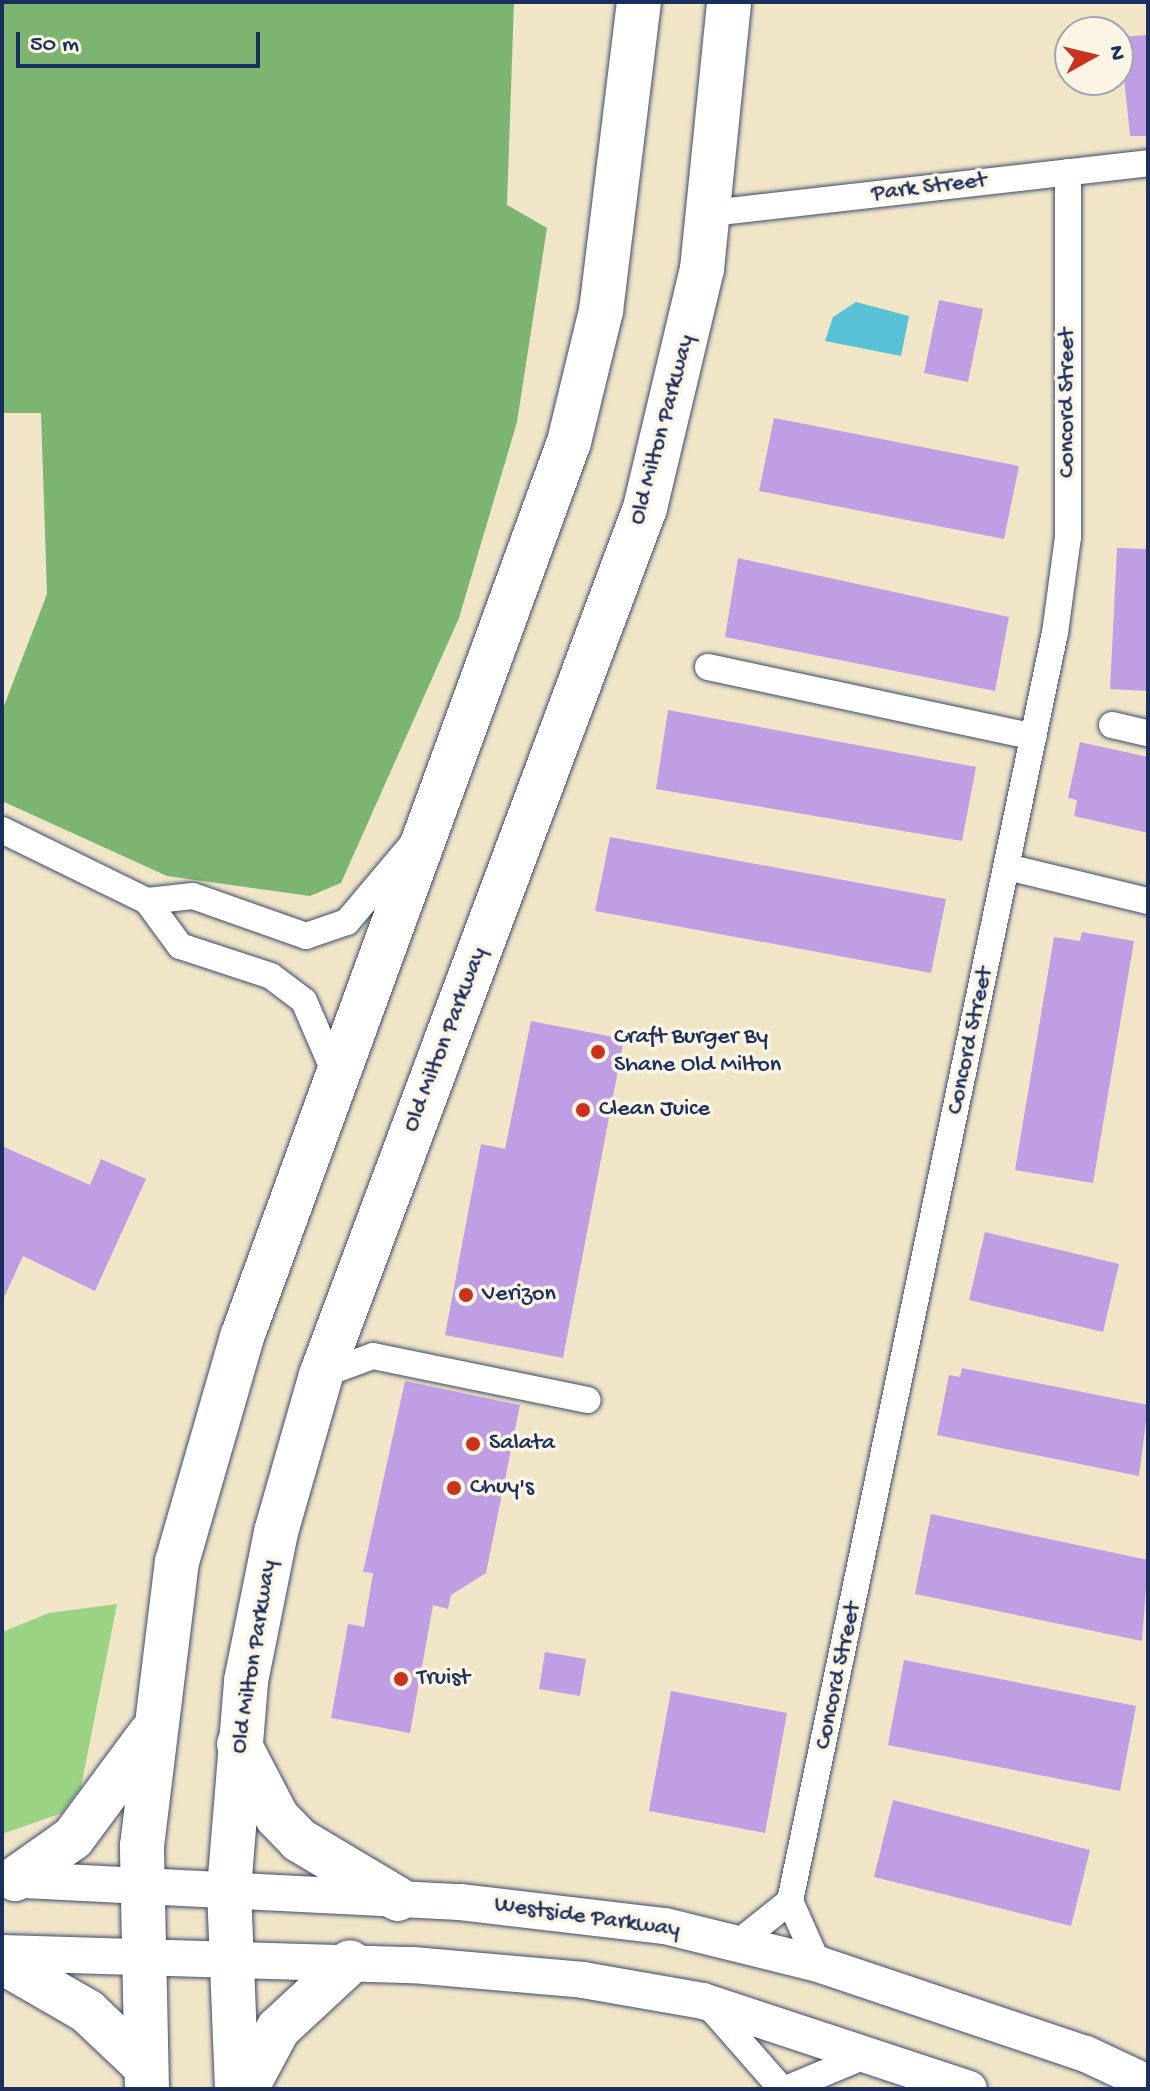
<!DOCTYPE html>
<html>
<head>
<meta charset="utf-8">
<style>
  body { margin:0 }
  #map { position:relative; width:1150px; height:2091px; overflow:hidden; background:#f1e5c8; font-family:"Gochi Hand",sans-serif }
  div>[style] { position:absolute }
  .green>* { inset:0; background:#9bd385 }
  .forest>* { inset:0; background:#7cb572 }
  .water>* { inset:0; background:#59c1d6 }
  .building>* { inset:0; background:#c09ee4 }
  .roads { filter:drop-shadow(0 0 2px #3b4a6e) drop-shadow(0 0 2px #3b4a6e) }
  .street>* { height:26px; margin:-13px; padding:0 13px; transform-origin:13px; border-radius:13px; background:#fff }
  .secondary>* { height:36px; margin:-18px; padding:0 18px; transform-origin:18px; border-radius:18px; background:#fff }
  .highway>* { height:44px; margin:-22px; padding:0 22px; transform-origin:22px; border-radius:22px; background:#fff }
  .dots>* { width:22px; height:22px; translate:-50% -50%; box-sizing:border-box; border:4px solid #fcf5e5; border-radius:50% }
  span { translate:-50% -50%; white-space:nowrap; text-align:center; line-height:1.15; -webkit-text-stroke:7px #fcf5e5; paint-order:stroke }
  .street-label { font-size:24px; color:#1b2f5e }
  .poi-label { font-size:24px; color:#1b2f5e }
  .left { translate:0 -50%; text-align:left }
  .frame { position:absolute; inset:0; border:4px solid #1b2f5e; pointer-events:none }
  .north { position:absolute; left:1054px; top:16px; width:80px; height:80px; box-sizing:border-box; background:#fcf5e5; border:2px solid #a2a6af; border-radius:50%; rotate:82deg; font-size:22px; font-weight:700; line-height:32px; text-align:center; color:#1b2f5e }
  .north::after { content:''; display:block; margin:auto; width:28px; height:36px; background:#c8321e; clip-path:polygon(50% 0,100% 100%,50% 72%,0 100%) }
  .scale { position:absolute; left:16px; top:32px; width:244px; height:36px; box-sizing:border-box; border:4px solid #1b2f5e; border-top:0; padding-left:10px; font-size:24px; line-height:28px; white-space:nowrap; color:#1b2f5e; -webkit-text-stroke:6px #fcf5e5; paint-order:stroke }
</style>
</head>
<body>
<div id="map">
  <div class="green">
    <div style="clip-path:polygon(117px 1604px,81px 1787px,62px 1813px,2px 1834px,2px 1632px,49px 1613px)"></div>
  </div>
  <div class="forest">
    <div style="clip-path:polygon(2px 2px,514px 2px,507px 205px,547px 228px,517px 422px,459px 618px,341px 883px,310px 896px,167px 876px,2px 801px,2px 711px,47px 594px,41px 413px,2px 413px)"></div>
  </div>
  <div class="water">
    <div style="clip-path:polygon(856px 302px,909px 316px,901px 356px,825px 341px,833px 317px)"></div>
  </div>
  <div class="building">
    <div style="clip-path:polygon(1148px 35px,1148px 136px,1130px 136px,1120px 37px)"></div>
    <div style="clip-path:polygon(939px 300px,983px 309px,968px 382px,924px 373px)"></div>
    <div style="clip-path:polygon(774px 418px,1019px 466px,1004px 539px,759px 491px)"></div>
    <div style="clip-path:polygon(1117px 548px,1148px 549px,1148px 691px,1110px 689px)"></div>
    <div style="clip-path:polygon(738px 558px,1009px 617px,995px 691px,725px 637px)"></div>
    <div style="clip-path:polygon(668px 710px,976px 767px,962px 841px,656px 789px)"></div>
    <div style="clip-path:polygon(1080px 742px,1148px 757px,1148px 833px,1074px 816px,1077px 800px,1068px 798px)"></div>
    <div style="clip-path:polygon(610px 837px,946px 899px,931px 973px,595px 911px)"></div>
    <div style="clip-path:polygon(1082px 932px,1134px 941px,1093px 1183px,1015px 1170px,1054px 937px,1080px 941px)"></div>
    <div style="clip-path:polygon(531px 1021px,624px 1039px,563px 1358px,445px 1335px,481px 1144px,505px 1149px)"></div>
    <div style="clip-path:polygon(2px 1146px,90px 1185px,101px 1159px,146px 1179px,95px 1291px,23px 1256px,2px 1302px)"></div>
    <div style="clip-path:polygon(985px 1232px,1119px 1264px,1103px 1332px,969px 1300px)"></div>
    <div style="clip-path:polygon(962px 1368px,1148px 1405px,1139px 1476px,937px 1435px,949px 1375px,960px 1377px)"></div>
    <div style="clip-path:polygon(405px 1381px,520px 1405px,486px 1573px,451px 1595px,448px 1609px,433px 1605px,410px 1733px,331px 1718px,348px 1624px,364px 1627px,373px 1573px,363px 1572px)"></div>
    <div style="clip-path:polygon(931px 1514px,1148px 1560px,1142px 1641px,915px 1594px)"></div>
    <div style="clip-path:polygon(545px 1652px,586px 1659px,580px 1696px,539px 1689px)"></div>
    <div style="clip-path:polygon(904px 1660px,1136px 1706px,1120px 1791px,888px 1745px)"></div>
    <div style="clip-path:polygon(671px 1691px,787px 1713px,765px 1833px,649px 1811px)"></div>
    <div style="clip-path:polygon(893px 1800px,1090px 1850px,1071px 1926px,874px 1877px)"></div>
  </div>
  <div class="roads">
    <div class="street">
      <div style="left:711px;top:213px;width:440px;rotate:-6.5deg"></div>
      <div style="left:708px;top:667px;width:333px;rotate:12.1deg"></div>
      <div style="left:1112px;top:725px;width:37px;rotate:13deg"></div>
      <div style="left:2px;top:830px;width:161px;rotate:26.1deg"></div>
      <div style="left:147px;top:901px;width:56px;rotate:53.7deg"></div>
      <div style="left:180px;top:946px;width:96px;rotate:18.2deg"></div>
      <div style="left:271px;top:976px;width:41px;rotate:37.1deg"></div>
      <div style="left:304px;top:1001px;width:86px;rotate:66.7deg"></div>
      <div style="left:1007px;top:867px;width:145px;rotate:13.6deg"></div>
      <div style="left:147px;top:901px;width:46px;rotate:-6.2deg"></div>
      <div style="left:193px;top:896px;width:120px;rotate:19.5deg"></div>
      <div style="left:306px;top:936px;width:43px;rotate:-18.9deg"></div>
      <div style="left:347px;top:922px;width:106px;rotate:-50deg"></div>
      <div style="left:321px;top:1375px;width:55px;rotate:-20.1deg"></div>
      <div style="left:373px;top:1356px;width:219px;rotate:11.6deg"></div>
      <div style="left:790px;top:1901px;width:69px;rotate:66deg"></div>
      <div style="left:739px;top:1942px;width:65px;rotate:-38.8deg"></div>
      <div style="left:790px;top:1901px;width:1295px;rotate:-78.2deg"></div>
      <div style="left:1055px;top:633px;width:97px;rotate:-82.3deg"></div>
      <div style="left:1068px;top:537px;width:365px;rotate:-90deg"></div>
      <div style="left:709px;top:2006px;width:111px;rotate:48.7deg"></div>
      <div style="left:786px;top:2089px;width:88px;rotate:-22.8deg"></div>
    </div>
    <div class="secondary">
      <div style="left:4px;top:1879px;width:457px;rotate:2.9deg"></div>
      <div style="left:460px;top:1902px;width:206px;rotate:6.7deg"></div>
      <div style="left:665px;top:1926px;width:158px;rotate:13.9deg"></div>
      <div style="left:818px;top:1964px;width:283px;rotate:18.6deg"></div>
      <div style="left:1086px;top:2054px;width:68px;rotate:25.1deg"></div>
      <div style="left:2px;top:1953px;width:411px;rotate:1.7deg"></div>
      <div style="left:413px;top:1965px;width:171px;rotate:5deg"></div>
      <div style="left:583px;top:1980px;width:122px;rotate:9.9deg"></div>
      <div style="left:703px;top:2001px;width:280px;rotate:18.3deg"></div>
    </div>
    <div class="highway">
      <div style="left:239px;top:1744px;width:82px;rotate:62.5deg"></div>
      <div style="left:277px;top:1817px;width:32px;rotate:46deg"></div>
      <div style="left:299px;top:1840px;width:115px;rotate:30.8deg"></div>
      <div style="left:15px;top:1879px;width:71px;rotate:-35.3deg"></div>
      <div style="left:73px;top:1838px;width:129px;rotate:-53.5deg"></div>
      <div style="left:2px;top:1962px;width:98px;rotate:30deg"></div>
      <div style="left:87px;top:2011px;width:79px;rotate:43.5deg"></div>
      <div style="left:147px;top:2089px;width:243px;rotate:-91.2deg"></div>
      <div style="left:142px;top:1846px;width:286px;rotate:-83deg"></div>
      <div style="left:177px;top:1562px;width:234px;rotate:-73.9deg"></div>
      <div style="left:242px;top:1337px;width:953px;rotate:-69.93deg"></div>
      <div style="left:569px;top:442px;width:135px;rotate:-76.3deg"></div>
      <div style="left:601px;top:311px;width:311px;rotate:-83deg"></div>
      <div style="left:237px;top:2089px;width:200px;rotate:-92.3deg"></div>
      <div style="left:229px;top:1889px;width:209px;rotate:-85.3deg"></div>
      <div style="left:246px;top:1681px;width:152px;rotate:-78.6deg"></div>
      <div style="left:276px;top:1532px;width:163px;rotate:-74deg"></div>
      <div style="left:321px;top:1375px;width:926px;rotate:-69.51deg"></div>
      <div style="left:645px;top:508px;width:246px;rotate:-76.6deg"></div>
      <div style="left:702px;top:269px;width:268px;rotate:-84.2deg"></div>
      <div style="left:246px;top:2089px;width:68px;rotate:-61.9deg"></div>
      <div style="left:278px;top:2029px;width:98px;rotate:-42.9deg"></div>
    </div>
  </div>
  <div class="dots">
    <div style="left:598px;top:1052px;background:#c8321e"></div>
    <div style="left:583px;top:1110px;background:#c8321e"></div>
    <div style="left:466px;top:1295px;background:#c8321e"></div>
    <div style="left:473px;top:1444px;background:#c8321e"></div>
    <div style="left:454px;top:1488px;background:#c8321e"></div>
    <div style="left:401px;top:1679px;background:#c8321e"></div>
  </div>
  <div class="street-label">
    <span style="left:929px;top:188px;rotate:-7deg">Park Street</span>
    <span style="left:1068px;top:403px;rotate:-90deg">Concord Street</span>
    <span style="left:663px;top:430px;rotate:-75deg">Old Milton Parkway</span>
    <span style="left:446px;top:1040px;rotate:-69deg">Old Milton Parkway</span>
    <span style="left:971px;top:1041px;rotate:-78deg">Concord Street</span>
    <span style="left:255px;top:1657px;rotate:-81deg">Old Milton Parkway</span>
    <span style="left:839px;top:1676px;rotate:-78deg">Concord Street</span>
    <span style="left:587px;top:1918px;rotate:8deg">Westside Parkway</span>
  </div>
  <div class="poi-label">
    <span class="left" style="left:614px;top:1052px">Craft Burger By<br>Shane Old Milton</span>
    <span class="left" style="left:599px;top:1110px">Clean Juice</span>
    <span class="left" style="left:482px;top:1295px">Verizon</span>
    <span class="left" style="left:489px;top:1444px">Salata</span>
    <span class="left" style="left:470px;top:1488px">Chuy's</span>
    <span class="left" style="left:417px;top:1679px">Truist</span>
  </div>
  <div class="frame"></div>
  <div class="north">N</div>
  <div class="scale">50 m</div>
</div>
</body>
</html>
